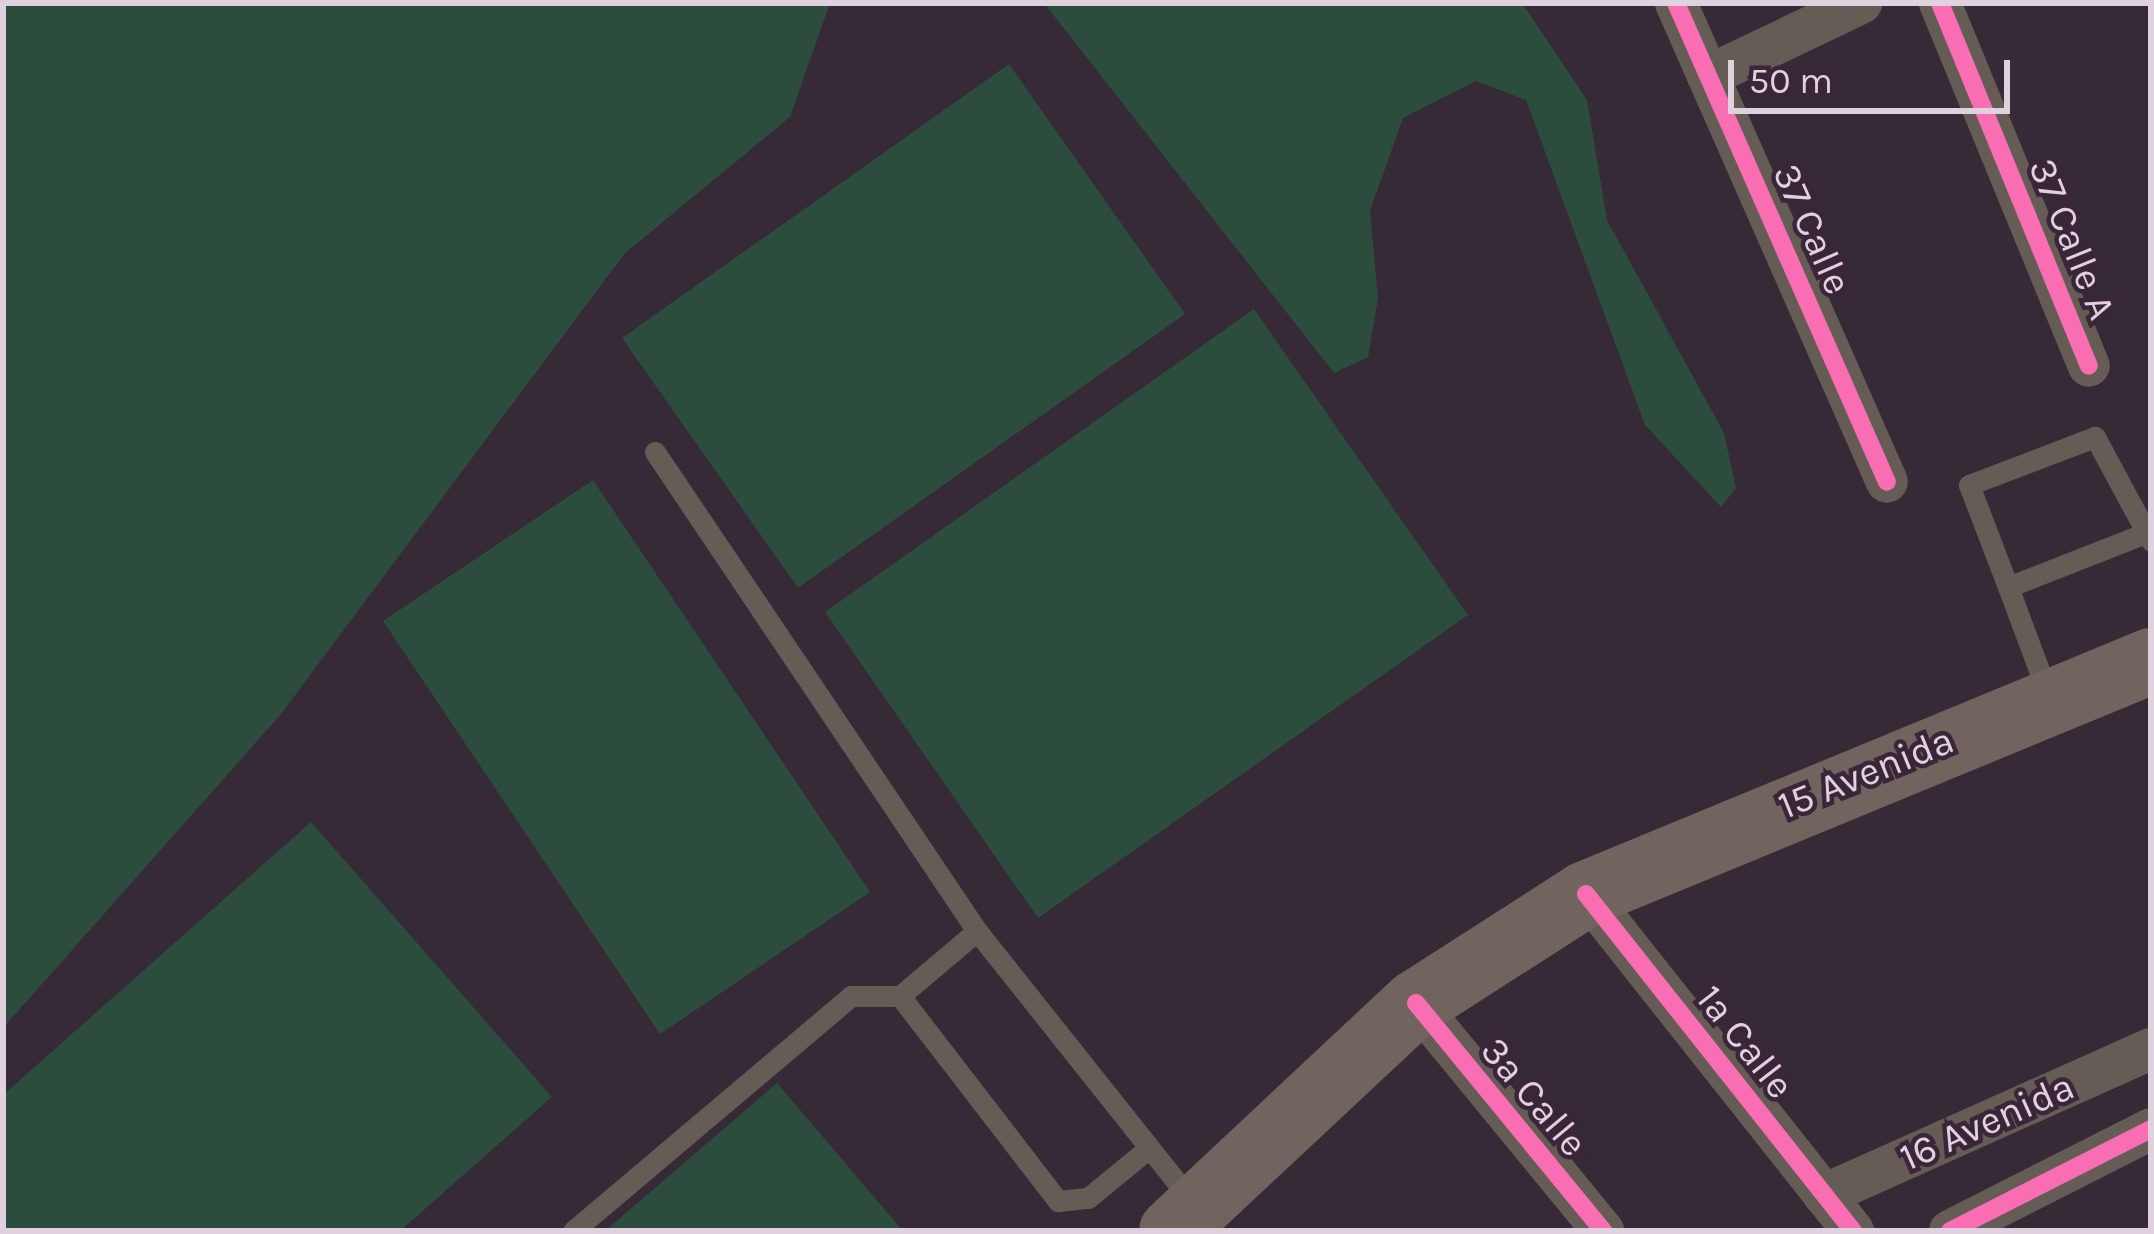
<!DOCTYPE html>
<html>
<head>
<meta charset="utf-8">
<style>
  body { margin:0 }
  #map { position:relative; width:2154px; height:1234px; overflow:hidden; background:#352a35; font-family:Karla,sans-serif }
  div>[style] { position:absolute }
  .green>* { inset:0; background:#2c4d3d }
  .lane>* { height:21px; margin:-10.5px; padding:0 10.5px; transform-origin:10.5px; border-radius:10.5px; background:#665c56 }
  .street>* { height:42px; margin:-21px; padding:0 21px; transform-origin:21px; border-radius:21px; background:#665c56 }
  .primary>* { height:66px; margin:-33px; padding:0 33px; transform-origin:33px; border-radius:33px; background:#71645e }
  .cycleway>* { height:18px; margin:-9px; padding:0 9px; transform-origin:9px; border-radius:9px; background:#f96db3 }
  span { translate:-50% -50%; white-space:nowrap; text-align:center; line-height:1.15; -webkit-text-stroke:9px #3a2539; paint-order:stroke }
  .street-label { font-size:39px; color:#dfd1de }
  .frame { position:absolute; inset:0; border:6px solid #dfd1de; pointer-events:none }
  .scale { position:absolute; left:1728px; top:60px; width:282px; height:54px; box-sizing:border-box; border:6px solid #dfd1de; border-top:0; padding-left:15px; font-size:36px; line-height:42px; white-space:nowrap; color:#dfd1de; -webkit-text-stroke:9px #3a2539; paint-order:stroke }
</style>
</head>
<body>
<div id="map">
  <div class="green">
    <div style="clip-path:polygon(3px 3px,830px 3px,790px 117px,625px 253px,281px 714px,3px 1028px)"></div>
    <div style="clip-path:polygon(1044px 3px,1522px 3px,1587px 100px,1607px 220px,1724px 433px,1736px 488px,1721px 507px,1645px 425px,1526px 100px,1476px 81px,1403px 118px,1370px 211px,1378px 298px,1368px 357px,1334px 373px)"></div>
    <div style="clip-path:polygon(1009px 64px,1185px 314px,798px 588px,622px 338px)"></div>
    <div style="clip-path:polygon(1254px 309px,1468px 615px,1038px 918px,825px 612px)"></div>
    <div style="clip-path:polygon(593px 480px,870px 892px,660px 1034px,383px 621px)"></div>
    <div style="clip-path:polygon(311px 822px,552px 1097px,400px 1231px,3px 1231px,3px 1095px)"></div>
    <div style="clip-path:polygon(777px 1083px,903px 1231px,605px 1231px)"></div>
  </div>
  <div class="lane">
    <div style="left:655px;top:452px;width:577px;rotate:56.09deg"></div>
    <div style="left:977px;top:931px;width:347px;rotate:51.5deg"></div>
    <div style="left:2008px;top:587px;width:109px;rotate:-110.9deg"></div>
    <div style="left:1969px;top:485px;width:135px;rotate:-20.9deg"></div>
    <div style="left:2095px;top:437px;width:118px;rotate:61.7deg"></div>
    <div style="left:2049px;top:697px;width:117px;rotate:-110.4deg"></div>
    <div style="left:2008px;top:587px;width:150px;rotate:-21.4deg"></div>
    <div style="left:900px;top:996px;width:259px;rotate:52.4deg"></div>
    <div style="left:1058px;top:1201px;width:30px;rotate:-6deg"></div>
    <div style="left:1088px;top:1198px;width:79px;rotate:-39.3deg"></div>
    <div style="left:573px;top:1231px;width:364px;rotate:-40.2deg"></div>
    <div style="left:851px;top:996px;width:49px"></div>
    <div style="left:900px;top:996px;width:101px;rotate:-40.2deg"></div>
  </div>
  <div class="street">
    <div style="left:1676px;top:3px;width:523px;rotate:66.23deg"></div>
    <div style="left:1940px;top:3px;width:392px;rotate:67.7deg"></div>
    <div style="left:1708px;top:76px;width:170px;rotate:-25.5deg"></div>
    <div style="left:1586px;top:894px;width:430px;rotate:51.6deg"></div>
    <div style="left:1416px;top:1003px;width:295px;rotate:50.6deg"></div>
    <div style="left:1824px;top:1195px;width:358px;rotate:-24.1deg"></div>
    <div style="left:1950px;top:1231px;width:225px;rotate:-26.9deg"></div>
  </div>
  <div class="primary">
    <div style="left:1172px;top:1231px;width:334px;rotate:-43.1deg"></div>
    <div style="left:1416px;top:1003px;width:202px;rotate:-32.7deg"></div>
    <div style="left:1586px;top:894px;width:611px;rotate:-22.41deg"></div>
  </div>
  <div class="cycleway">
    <div style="left:1676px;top:3px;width:523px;rotate:66.23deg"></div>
    <div style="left:1940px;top:3px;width:392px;rotate:67.7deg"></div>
    <div style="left:1586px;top:894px;width:430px;rotate:51.6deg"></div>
    <div style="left:1416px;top:1003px;width:295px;rotate:50.6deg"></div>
    <div style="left:1950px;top:1231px;width:225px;rotate:-26.9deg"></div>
  </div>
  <div class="street-label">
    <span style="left:1812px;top:229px;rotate:66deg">37 Calle</span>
    <span style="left:2072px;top:239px;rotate:68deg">37 Calle A</span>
    <span style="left:1866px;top:773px;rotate:-22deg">15 Avenida</span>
    <span style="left:1745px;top:1042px;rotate:52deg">1a Calle</span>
    <span style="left:1534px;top:1097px;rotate:50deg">3a Calle</span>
    <span style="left:1987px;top:1122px;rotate:-24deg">16 Avenida</span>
  </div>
  <div class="frame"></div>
  <div class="scale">50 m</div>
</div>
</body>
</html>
